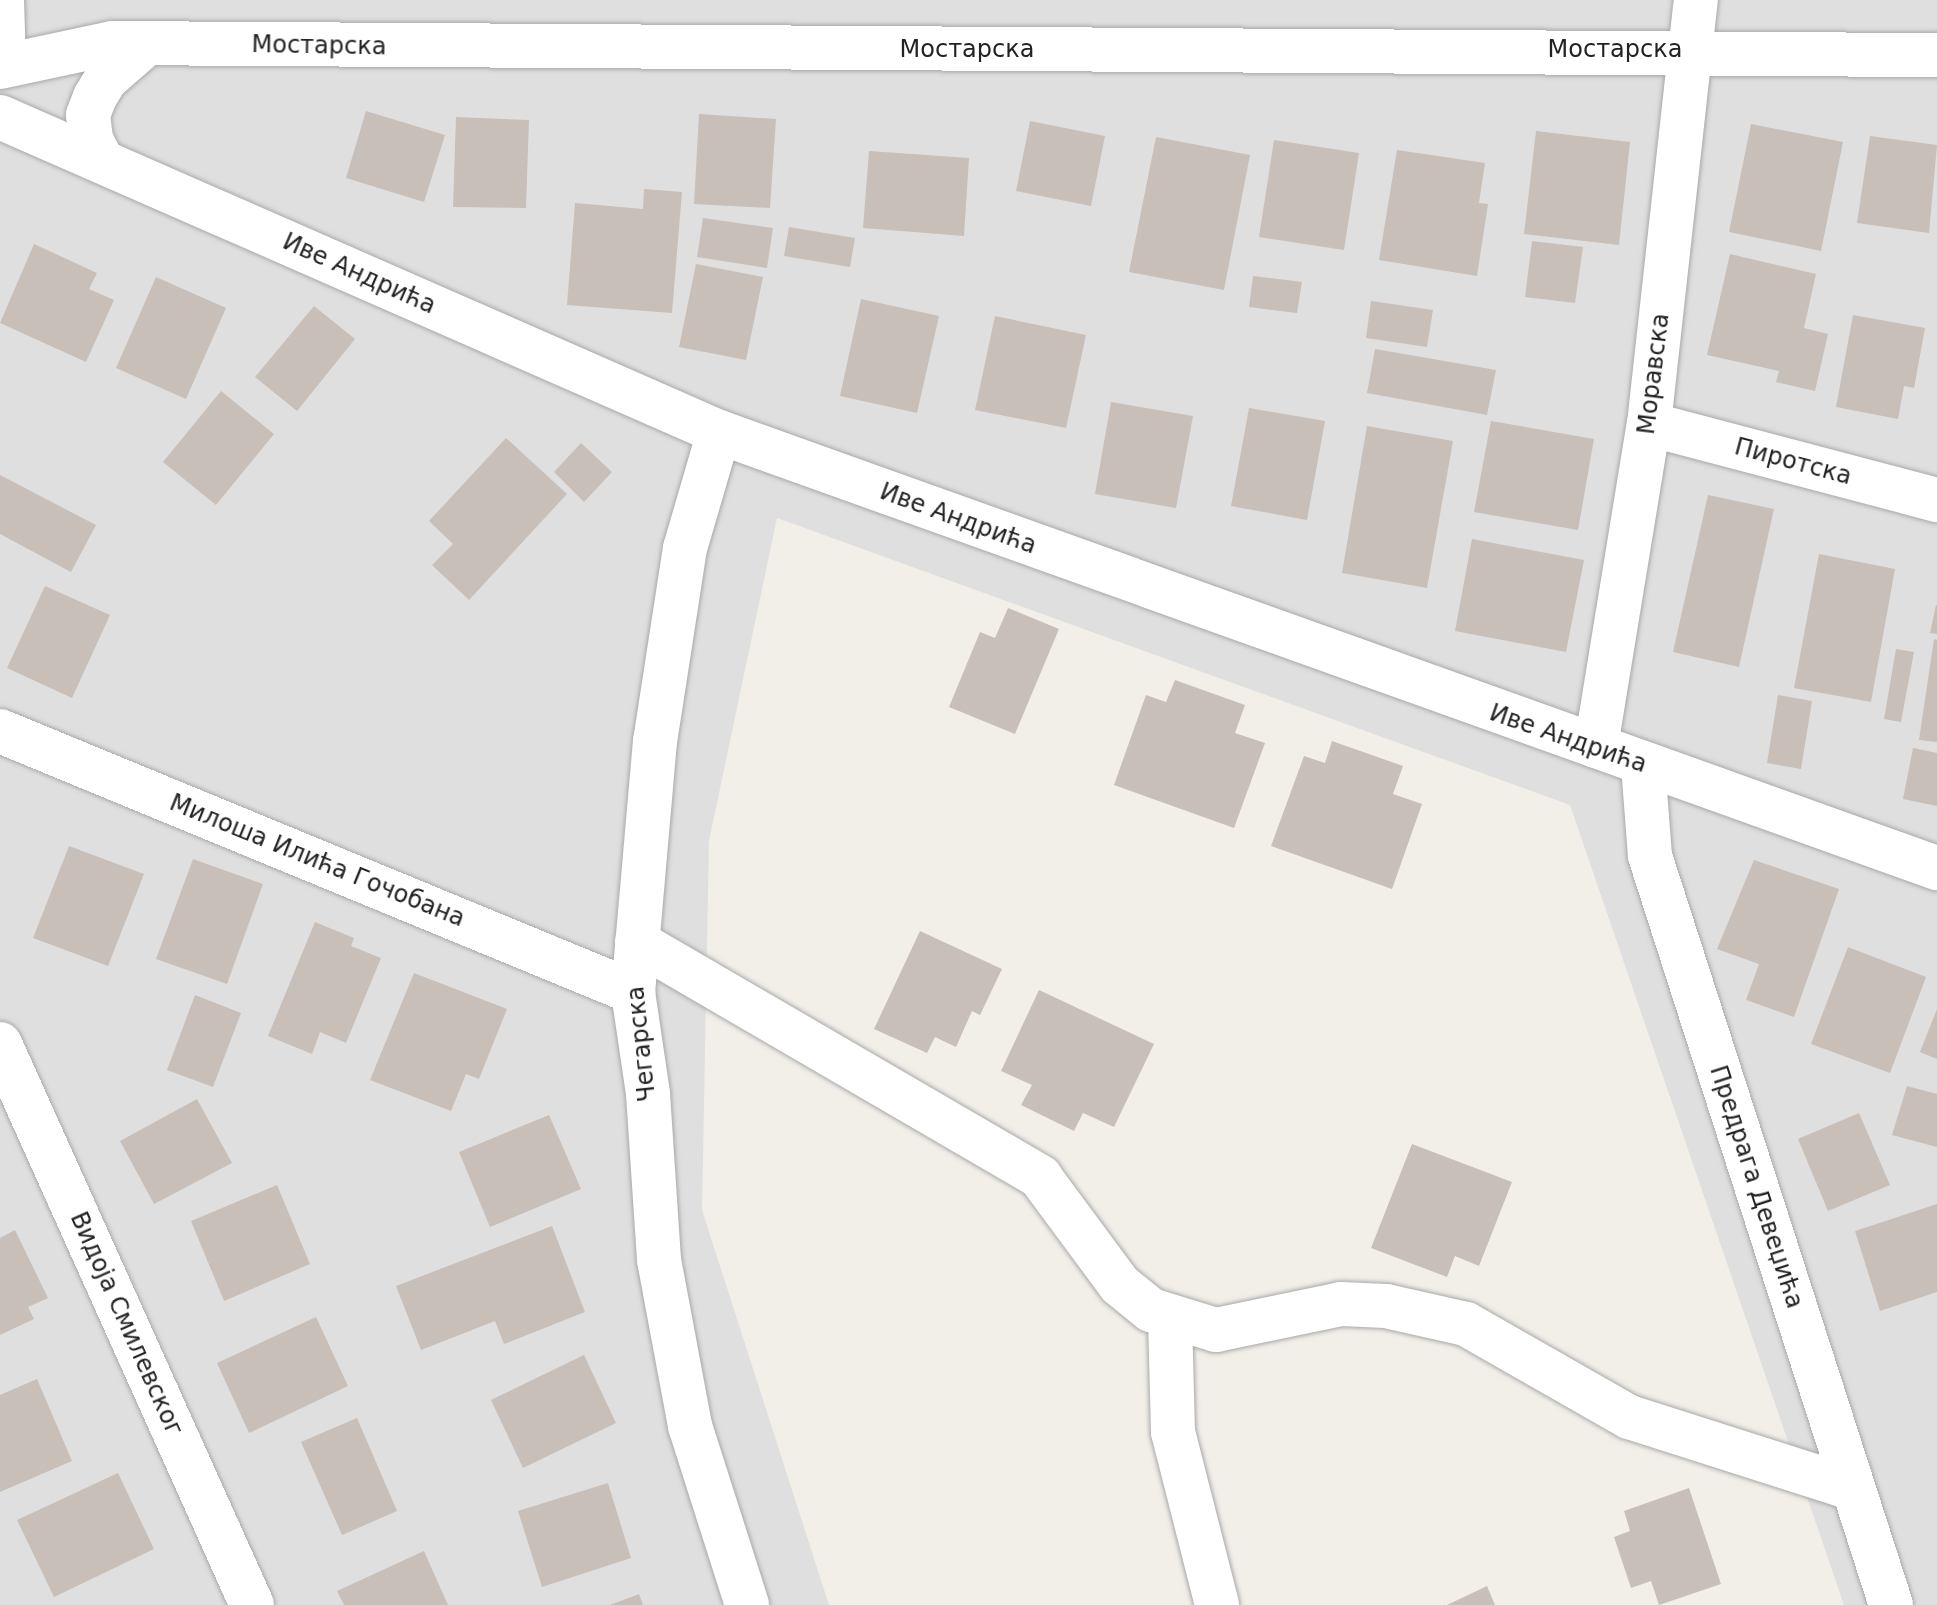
<!DOCTYPE html>
<html>
<head>
<meta charset="utf-8">
<style>
  body { margin:0 }
  #map { position:relative; width:1937px; height:1605px; overflow:hidden; background:#f2efe9; font-family:"DejaVu Sans",sans-serif }
  div>[style] { position:absolute }
  .residential>* { inset:0; background:#e0dfdf }
  .building>* { inset:0; background:#c7bfb8 }
  .roads { filter:drop-shadow(0 0 2px #a9a9a9) drop-shadow(0 0 2px #a9a9a9) }
  .street>* { height:44px; margin:-22px; padding:0 22px; transform-origin:22px; border-radius:22px; background:#fff }
  span { translate:-50% -50%; white-space:nowrap; text-align:center; line-height:1.15; -webkit-text-stroke:8px #fff; paint-order:stroke }
  .street-label { font-size:24px; color:#222 }
</style>
</head>
<body>
<div id="map">
  <div class="residential">
    <div style="clip-path:polygon(0 0,1937px 0,1937px 1605px,1844px 1605px,1570px 805px,777px 518px,709px 841px,702px 1210px,829px 1605px,0 1605px)"></div>
  </div>
  <div class="building">
    <div style="clip-path:polygon(366px 111px,445px 135px,424px 202px,346px 178px)"></div>
    <div style="clip-path:polygon(699px 114px,776px 119px,770px 208px,694px 204px)"></div>
    <div style="clip-path:polygon(456px 117px,529px 120px,526px 208px,453px 207px)"></div>
    <div style="clip-path:polygon(1030px 121px,1105px 136px,1091px 206px,1016px 191px)"></div>
    <div style="clip-path:polygon(1751px 124px,1843px 142px,1821px 251px,1729px 232px)"></div>
    <div style="clip-path:polygon(1536px 131px,1630px 142px,1619px 245px,1524px 234px)"></div>
    <div style="clip-path:polygon(1870px 136px,1937px 145px,1929px 233px,1857px 223px)"></div>
    <div style="clip-path:polygon(1156px 137px,1250px 155px,1224px 290px,1129px 272px)"></div>
    <div style="clip-path:polygon(1274px 140px,1359px 153px,1344px 250px,1259px 237px)"></div>
    <div style="clip-path:polygon(1397px 150px,1485px 163px,1479px 203px,1488px 204px,1477px 276px,1379px 260px)"></div>
    <div style="clip-path:polygon(869px 151px,969px 158px,964px 236px,863px 228px)"></div>
    <div style="clip-path:polygon(644px 189px,682px 192px,672px 313px,567px 305px,575px 203px,643px 209px)"></div>
    <div style="clip-path:polygon(703px 218px,773px 228px,767px 268px,697px 257px)"></div>
    <div style="clip-path:polygon(789px 227px,855px 238px,850px 267px,784px 256px)"></div>
    <div style="clip-path:polygon(1532px 241px,1583px 247px,1575px 303px,1525px 297px)"></div>
    <div style="clip-path:polygon(34px 244px,97px 273px,89px 289px,114px 300px,86px 362px,0 323px)"></div>
    <div style="clip-path:polygon(1730px 254px,1816px 274px,1804px 328px,1828px 334px,1815px 391px,1776px 382px,1779px 371px,1707px 355px)"></div>
    <div style="clip-path:polygon(696px 264px,763px 277px,746px 360px,679px 347px)"></div>
    <div style="clip-path:polygon(1253px 276px,1302px 282px,1297px 313px,1249px 307px)"></div>
    <div style="clip-path:polygon(156px 277px,226px 308px,186px 399px,116px 368px)"></div>
    <div style="clip-path:polygon(861px 299px,939px 316px,917px 413px,840px 396px)"></div>
    <div style="clip-path:polygon(1371px 301px,1433px 310px,1427px 347px,1366px 338px)"></div>
    <div style="clip-path:polygon(314px 306px,355px 339px,297px 411px,255px 377px)"></div>
    <div style="clip-path:polygon(1853px 315px,1925px 328px,1914px 388px,1904px 386px,1898px 419px,1836px 407px)"></div>
    <div style="clip-path:polygon(995px 316px,1086px 335px,1066px 428px,975px 410px)"></div>
    <div style="clip-path:polygon(1375px 349px,1496px 370px,1487px 415px,1367px 393px)"></div>
    <div style="clip-path:polygon(221px 391px,274px 434px,216px 505px,163px 462px)"></div>
    <div style="clip-path:polygon(1111px 402px,1193px 416px,1176px 508px,1095px 494px)"></div>
    <div style="clip-path:polygon(1249px 408px,1325px 421px,1307px 520px,1231px 506px)"></div>
    <div style="clip-path:polygon(1491px 421px,1594px 439px,1578px 530px,1474px 512px)"></div>
    <div style="clip-path:polygon(1367px 426px,1453px 441px,1427px 588px,1342px 573px)"></div>
    <div style="clip-path:polygon(506px 438px,567px 494px,469px 600px,432px 565px,453px 544px,429px 521px)"></div>
    <div style="clip-path:polygon(581px 443px,612px 472px,584px 502px,554px 472px)"></div>
    <div style="clip-path:polygon(0 475px,96px 525px,71px 572px,0 534px)"></div>
    <div style="clip-path:polygon(1708px 495px,1774px 509px,1739px 667px,1673px 652px)"></div>
    <div style="clip-path:polygon(1472px 539px,1584px 560px,1566px 652px,1455px 631px)"></div>
    <div style="clip-path:polygon(1819px 554px,1895px 569px,1871px 702px,1794px 688px)"></div>
    <div style="clip-path:polygon(45px 586px,110px 615px,72px 698px,7px 668px)"></div>
    <div style="clip-path:polygon(1936px 605px,1937px 605px,1937px 634px,1930px 633px)"></div>
    <div style="clip-path:polygon(1008px 608px,1059px 629px,1015px 734px,949px 707px,980px 632px,995px 638px)"></div>
    <div style="clip-path:polygon(1934px 639px,1937px 640px,1937px 742px,1919px 740px)"></div>
    <div style="clip-path:polygon(1896px 649px,1914px 652px,1901px 722px,1884px 719px)"></div>
    <div style="clip-path:polygon(1175px 680px,1245px 705px,1235px 733px,1265px 743px,1234px 828px,1114px 785px,1146px 695px,1166px 702px)"></div>
    <div style="clip-path:polygon(1778px 695px,1812px 701px,1801px 769px,1767px 763px)"></div>
    <div style="clip-path:polygon(1332px 741px,1403px 766px,1393px 794px,1422px 804px,1392px 889px,1271px 846px,1304px 756px,1325px 763px)"></div>
    <div style="clip-path:polygon(1913px 748px,1937px 753px,1937px 806px,1903px 799px)"></div>
    <div style="clip-path:polygon(69px 846px,144px 874px,108px 966px,33px 938px)"></div>
    <div style="clip-path:polygon(193px 859px,263px 884px,227px 984px,156px 959px)"></div>
    <div style="clip-path:polygon(1754px 860px,1839px 889px,1794px 1017px,1746px 1000px,1759px 964px,1717px 949px)"></div>
    <div style="clip-path:polygon(315px 922px,354px 938px,351px 946px,381px 958px,346px 1043px,320px 1032px,312px 1054px,268px 1036px)"></div>
    <div style="clip-path:polygon(920px 931px,1002px 969px,980px 1015px,972px 1011px,956px 1047px,935px 1037px,927px 1053px,874px 1029px)"></div>
    <div style="clip-path:polygon(1848px 947px,1926px 977px,1890px 1073px,1811px 1044px)"></div>
    <div style="clip-path:polygon(414px 973px,507px 1009px,479px 1079px,466px 1074px,451px 1111px,370px 1080px)"></div>
    <div style="clip-path:polygon(1039px 990px,1154px 1044px,1114px 1127px,1083px 1113px,1074px 1131px,1021px 1105px,1032px 1085px,1001px 1071px)"></div>
    <div style="clip-path:polygon(195px 995px,241px 1013px,213px 1087px,167px 1070px)"></div>
    <div style="clip-path:polygon(1937px 1009px,1937px 1059px,1920px 1052px)"></div>
    <div style="clip-path:polygon(1907px 1086px,1937px 1094px,1937px 1147px,1892px 1135px)"></div>
    <div style="clip-path:polygon(197px 1099px,232px 1163px,154px 1204px,120px 1141px)"></div>
    <div style="clip-path:polygon(1859px 1113px,1890px 1185px,1828px 1211px,1798px 1139px)"></div>
    <div style="clip-path:polygon(549px 1115px,581px 1189px,490px 1227px,459px 1152px)"></div>
    <div style="clip-path:polygon(1412px 1144px,1512px 1182px,1479px 1266px,1455px 1256px,1447px 1277px,1371px 1248px)"></div>
    <div style="clip-path:polygon(277px 1185px,310px 1264px,224px 1301px,191px 1221px)"></div>
    <div style="clip-path:polygon(1937px 1204px,1937px 1292px,1880px 1311px,1855px 1231px)"></div>
    <div style="clip-path:polygon(552px 1226px,585px 1312px,504px 1344px,495px 1321px,421px 1350px,396px 1286px)"></div>
    <div style="clip-path:polygon(15px 1230px,48px 1298px,28px 1307px,34px 1319px,0 1335px,0 1238px)"></div>
    <div style="clip-path:polygon(316px 1317px,348px 1386px,249px 1433px,217px 1363px)"></div>
    <div style="clip-path:polygon(584px 1355px,616px 1423px,523px 1468px,491px 1400px)"></div>
    <div style="clip-path:polygon(37px 1379px,72px 1461px,0 1492px,0 1395px)"></div>
    <div style="clip-path:polygon(357px 1418px,397px 1511px,342px 1535px,301px 1442px)"></div>
    <div style="clip-path:polygon(118px 1473px,154px 1549px,54px 1597px,17px 1520px)"></div>
    <div style="clip-path:polygon(608px 1483px,631px 1558px,542px 1587px,518px 1511px)"></div>
    <div style="clip-path:polygon(1689px 1488px,1721px 1584px,1659px 1605px,1651px 1581px,1631px 1588px,1614px 1537px,1630px 1531px,1624px 1511px)"></div>
    <div style="clip-path:polygon(424px 1551px,448px 1605px,344px 1605px,337px 1591px)"></div>
    <div style="clip-path:polygon(1487px 1586px,1495px 1605px,1447px 1605px)"></div>
    <div style="clip-path:polygon(639px 1594px,643px 1605px,610px 1605px)"></div>
  </div>
  <div class="roads">
    <div class="street">
      <div style="left:2px;top:0;width:64px;rotate:88.2deg"></div>
      <div style="left:0;top:67px;width:115px;rotate:-12.1deg"></div>
      <div style="left:112px;top:43px;width:1825px;rotate:0.38deg"></div>
      <div style="left:0;top:117px;width:785px;rotate:23.66deg"></div>
      <div style="left:719px;top:432px;width:1294px;rotate:19.7deg"></div>
      <div style="left:102px;top:161px;width:25px;rotate:-117deg"></div>
      <div style="left:91px;top:139px;width:24px;rotate:-97deg"></div>
      <div style="left:88px;top:115px;width:19px;rotate:-69deg"></div>
      <div style="left:95px;top:97px;width:21px;rotate:-59deg"></div>
      <div style="left:106px;top:79px;width:53px;rotate:-41.2deg"></div>
      <div style="left:1649px;top:424px;width:298px;rotate:14.8deg"></div>
      <div style="left:719px;top:432px;width:121px;rotate:106.3deg"></div>
      <div style="left:685px;top:548px;width:195px;rotate:98.8deg"></div>
      <div style="left:655px;top:741px;width:252px;rotate:95deg"></div>
      <div style="left:633px;top:992px;width:103px;rotate:81.6deg"></div>
      <div style="left:648px;top:1094px;width:166px;rotate:86.2deg"></div>
      <div style="left:659px;top:1260px;width:169px;rotate:79.4deg"></div>
      <div style="left:690px;top:1426px;width:188px;rotate:72.3deg"></div>
      <div style="left:0;top:731px;width:685px;rotate:22.41deg"></div>
      <div style="left:1596px;top:746px;width:326px;rotate:-80.7deg"></div>
      <div style="left:1649px;top:424px;width:427px;rotate:-83.7deg"></div>
      <div style="left:1643px;top:765px;width:91px;rotate:85.6deg"></div>
      <div style="left:1650px;top:856px;width:787px;rotate:72.16deg"></div>
      <div style="left:637px;top:942px;width:467px;rotate:30.2deg"></div>
      <div style="left:1040px;top:1177px;width:134px;rotate:53.5deg"></div>
      <div style="left:1120px;top:1285px;width:40px;rotate:39deg"></div>
      <div style="left:1151px;top:1310px;width:68px;rotate:17.1deg"></div>
      <div style="left:1216px;top:1330px;width:128px;rotate:-11.7deg"></div>
      <div style="left:1341px;top:1304px;width:45px;rotate:2.5deg"></div>
      <div style="left:1386px;top:1306px;width:82px;rotate:12.7deg"></div>
      <div style="left:1466px;top:1324px;width:188px;rotate:29.7deg"></div>
      <div style="left:1629px;top:1417px;width:233px;rotate:17.7deg"></div>
      <div style="left:0;top:1044px;width:615px;rotate:65.81deg"></div>
      <div style="left:1170px;top:1318px;width:114px;rotate:88.5deg"></div>
      <div style="left:1173px;top:1432px;width:179px;rotate:75.7deg"></div>
    </div>
  </div>
  <div class="street-label">
    <span style="left:319px;top:46px;rotate:1deg">Мостарска</span>
    <span style="left:967px;top:50px">Мостарска</span>
    <span style="left:1615px;top:50px">Мостарска</span>
    <span style="left:359px;top:274px;rotate:24deg">Иве Андрића</span>
    <span style="left:1654px;top:374px;rotate:-83deg">Моравска</span>
    <span style="left:1793px;top:462px;rotate:15deg">Пиротска</span>
    <span style="left:958px;top:519px;rotate:20deg">Иве Андрића</span>
    <span style="left:1568px;top:739px;rotate:19deg">Иве Андрића</span>
    <span style="left:317px;top:861px;rotate:22deg">Милоша Илића Гочобана</span>
    <span style="left:642px;top:1044px;rotate:-96deg">Чегарска</span>
    <span style="left:1756px;top:1187px;rotate:72deg">Предрага Девеџића</span>
    <span style="left:126px;top:1324px;rotate:66deg">Видоја Смилевског</span>
  </div>
</div>
</body>
</html>
